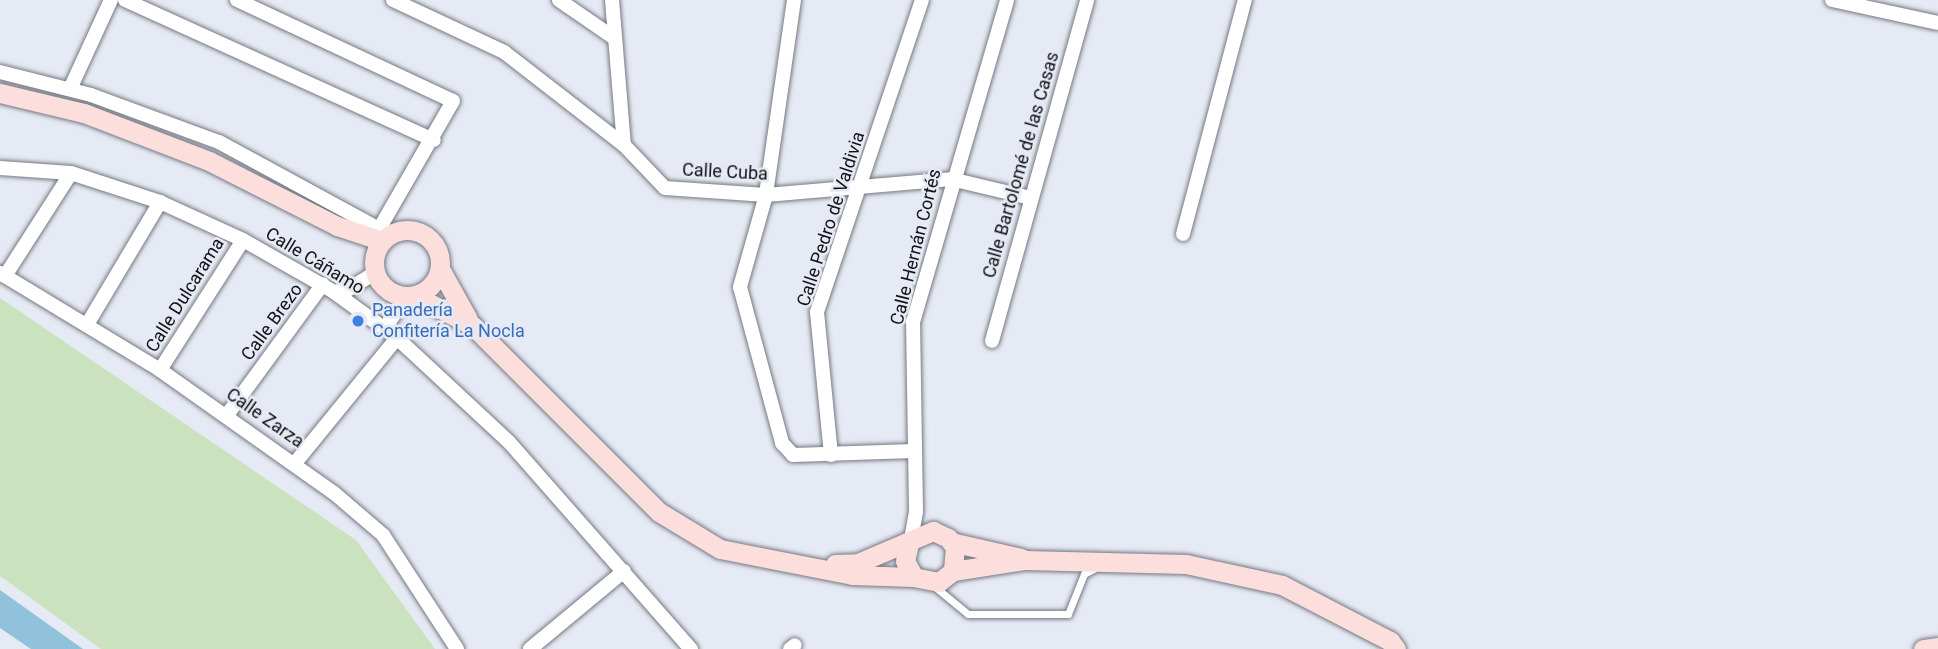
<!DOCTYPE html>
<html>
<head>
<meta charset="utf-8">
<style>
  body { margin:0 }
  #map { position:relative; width:1938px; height:649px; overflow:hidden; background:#e6eaf4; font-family:Roboto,sans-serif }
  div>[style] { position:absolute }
  .green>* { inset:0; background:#cae2bd }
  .water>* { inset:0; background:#90c2db }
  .roads { filter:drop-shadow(0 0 2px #767982) drop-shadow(0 0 2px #767982) }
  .lane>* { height:7px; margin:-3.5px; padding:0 3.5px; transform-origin:3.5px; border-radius:3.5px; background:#fff }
  .street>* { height:14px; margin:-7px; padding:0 7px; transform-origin:7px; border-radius:7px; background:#fff }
  .secondary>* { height:19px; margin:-9.5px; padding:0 9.5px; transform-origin:9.5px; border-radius:9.5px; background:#fcdfdc }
  .secondary>.ring { margin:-9.5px; padding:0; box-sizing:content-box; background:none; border:19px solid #fcdfdc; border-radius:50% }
  .dots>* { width:19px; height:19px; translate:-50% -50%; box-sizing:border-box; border:4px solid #e6eaf4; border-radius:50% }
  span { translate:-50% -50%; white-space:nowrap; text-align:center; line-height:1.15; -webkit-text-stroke:5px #e6eaf4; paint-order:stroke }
  .street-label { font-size:18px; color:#111215 }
  .shop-label { font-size:18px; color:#366cbe }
  .left { translate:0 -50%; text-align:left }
</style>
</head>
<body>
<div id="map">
  <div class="green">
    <div style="clip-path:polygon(0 298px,356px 540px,435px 649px,101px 649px,0 576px)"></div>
  </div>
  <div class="water">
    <div style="clip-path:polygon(0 590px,83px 649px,31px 649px,0 628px)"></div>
  </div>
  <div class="roads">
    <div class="lane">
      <div style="left:934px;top:586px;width:44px;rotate:39.5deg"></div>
      <div style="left:968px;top:614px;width:100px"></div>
      <div style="left:1068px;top:614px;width:43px;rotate:-68.2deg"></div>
      <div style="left:1084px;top:574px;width:15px;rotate:-28deg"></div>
    </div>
    <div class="street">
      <div style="left:125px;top:0;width:339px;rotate:24.4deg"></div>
      <div style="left:237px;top:0;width:238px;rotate:25.1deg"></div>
      <div style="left:453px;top:101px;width:148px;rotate:120deg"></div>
      <div style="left:393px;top:0;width:123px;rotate:25.1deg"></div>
      <div style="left:504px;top:52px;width:152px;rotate:37.8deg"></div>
      <div style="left:624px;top:145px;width:59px;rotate:46.4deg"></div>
      <div style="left:665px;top:188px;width:101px;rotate:4deg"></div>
      <div style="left:766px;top:195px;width:186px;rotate:-4.9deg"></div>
      <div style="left:951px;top:179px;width:82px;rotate:13.4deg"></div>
      <div style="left:559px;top:0;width:67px;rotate:34.6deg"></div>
      <div style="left:612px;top:0;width:145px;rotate:85.3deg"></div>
      <div style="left:794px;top:0;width:197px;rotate:98.2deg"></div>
      <div style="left:766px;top:195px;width:96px;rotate:105.8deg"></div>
      <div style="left:740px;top:287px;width:162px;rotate:74.9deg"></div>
      <div style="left:782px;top:443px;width:16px;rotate:47deg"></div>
      <div style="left:793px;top:455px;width:121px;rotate:-1.9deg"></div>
      <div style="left:1832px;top:0;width:108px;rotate:12.2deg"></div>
      <div style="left:0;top:72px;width:94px;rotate:14.2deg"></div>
      <div style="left:91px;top:95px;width:136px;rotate:20.2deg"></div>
      <div style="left:219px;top:142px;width:195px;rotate:28.5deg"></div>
      <div style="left:70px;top:89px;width:98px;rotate:-65.3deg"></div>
      <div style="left:0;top:168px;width:71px;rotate:4deg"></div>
      <div style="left:71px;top:173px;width:94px;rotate:18deg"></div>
      <div style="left:160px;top:202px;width:91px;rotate:24.6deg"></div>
      <div style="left:243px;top:240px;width:105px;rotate:29.7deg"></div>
      <div style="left:334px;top:292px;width:78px;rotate:36.1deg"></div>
      <div style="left:397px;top:338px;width:153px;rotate:42.9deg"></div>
      <div style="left:509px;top:442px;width:276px;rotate:48.7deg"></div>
      <div style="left:1183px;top:234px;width:242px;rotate:-75.2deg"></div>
      <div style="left:0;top:273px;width:187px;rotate:31.2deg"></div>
      <div style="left:160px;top:370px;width:213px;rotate:35.3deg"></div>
      <div style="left:334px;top:493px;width:65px;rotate:40.6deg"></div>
      <div style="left:383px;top:535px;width:136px;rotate:57deg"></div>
      <div style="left:5px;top:276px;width:122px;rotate:-57.3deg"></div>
      <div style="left:334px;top:292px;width:15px;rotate:-11deg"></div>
      <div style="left:349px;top:289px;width:31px;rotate:-32deg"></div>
      <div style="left:88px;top:323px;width:141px;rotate:-59.2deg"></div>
      <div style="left:390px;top:332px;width:10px;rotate:-96deg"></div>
      <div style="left:389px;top:322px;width:30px;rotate:-56deg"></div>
      <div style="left:992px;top:341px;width:354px;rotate:-74.4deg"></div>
      <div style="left:160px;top:370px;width:154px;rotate:-57.4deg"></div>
      <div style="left:227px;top:415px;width:162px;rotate:-53.8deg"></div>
      <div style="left:831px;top:455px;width:144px;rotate:-95.6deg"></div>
      <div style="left:817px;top:312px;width:329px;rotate:-71.4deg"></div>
      <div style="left:295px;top:463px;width:161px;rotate:-50.8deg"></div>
      <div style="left:911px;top:540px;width:29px;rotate:-80deg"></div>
      <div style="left:916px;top:511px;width:189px;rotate:-90.9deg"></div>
      <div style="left:913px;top:322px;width:335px;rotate:-73.7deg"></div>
      <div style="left:530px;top:649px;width:122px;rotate:-39.7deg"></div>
      <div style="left:790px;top:649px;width:6px;rotate:-39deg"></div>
    </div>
    <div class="secondary">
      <div style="left:0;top:93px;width:86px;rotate:13.4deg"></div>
      <div style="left:84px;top:113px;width:134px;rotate:21deg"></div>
      <div style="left:209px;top:161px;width:144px;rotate:26.9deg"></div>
      <div style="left:337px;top:226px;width:47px;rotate:18.4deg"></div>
      <div class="ring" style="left:374px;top:230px;width:47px;height:47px"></div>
      <div style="left:440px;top:269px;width:57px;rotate:60.8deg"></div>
      <div style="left:416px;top:296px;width:64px;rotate:27.8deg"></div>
      <div style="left:473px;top:326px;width:263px;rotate:45deg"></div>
      <div style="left:659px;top:512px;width:71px;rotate:31.2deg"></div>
      <div style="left:720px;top:549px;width:135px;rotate:11.1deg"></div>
      <div style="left:852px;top:575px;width:62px;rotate:1.8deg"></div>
      <div style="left:951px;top:542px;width:72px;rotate:12.9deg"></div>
      <div style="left:835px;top:564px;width:23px;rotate:-2deg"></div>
      <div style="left:858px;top:563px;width:82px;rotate:-23.1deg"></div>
      <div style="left:933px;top:531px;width:17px;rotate:25deg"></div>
      <div style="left:948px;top:538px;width:11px;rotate:52deg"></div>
      <div style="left:955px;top:547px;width:24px;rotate:95deg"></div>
      <div style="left:953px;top:571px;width:18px;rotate:142deg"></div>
      <div style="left:939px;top:582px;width:25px;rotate:-169deg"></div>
      <div style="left:914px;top:577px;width:18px;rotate:-119deg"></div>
      <div style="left:905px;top:561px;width:18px;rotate:-77deg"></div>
      <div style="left:953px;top:571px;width:73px;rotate:-8.7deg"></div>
      <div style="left:1025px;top:560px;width:161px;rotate:1.4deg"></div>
      <div style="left:1186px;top:564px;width:98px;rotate:12.3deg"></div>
      <div style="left:1282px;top:585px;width:122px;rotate:27.4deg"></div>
      <div style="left:1390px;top:641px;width:10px;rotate:53deg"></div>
      <div style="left:1923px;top:649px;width:15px;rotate:-8deg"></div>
    </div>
  </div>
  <div class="dots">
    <div style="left:358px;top:321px;background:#3f7fe0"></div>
  </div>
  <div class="street-label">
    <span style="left:1021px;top:165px;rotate:-74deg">Calle Bartolomé de las Casas</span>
    <span style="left:725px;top:172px;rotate:3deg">Calle Cuba</span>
    <span style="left:831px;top:219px;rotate:-72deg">Calle Pedro de Valdivia</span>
    <span style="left:916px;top:247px;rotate:-76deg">Calle Hernán Cortés</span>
    <span style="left:315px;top:261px;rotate:31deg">Calle Cáñamo</span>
    <span style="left:185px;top:295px;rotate:-58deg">Calle Dulcarama</span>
    <span style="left:272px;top:322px;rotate:-54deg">Calle Brezo</span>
    <span style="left:265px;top:418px;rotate:35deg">Calle Zarza</span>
  </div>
  <div class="shop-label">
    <span class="left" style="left:372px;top:321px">Panadería<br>Confitería La Nocla</span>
  </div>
</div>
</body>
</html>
